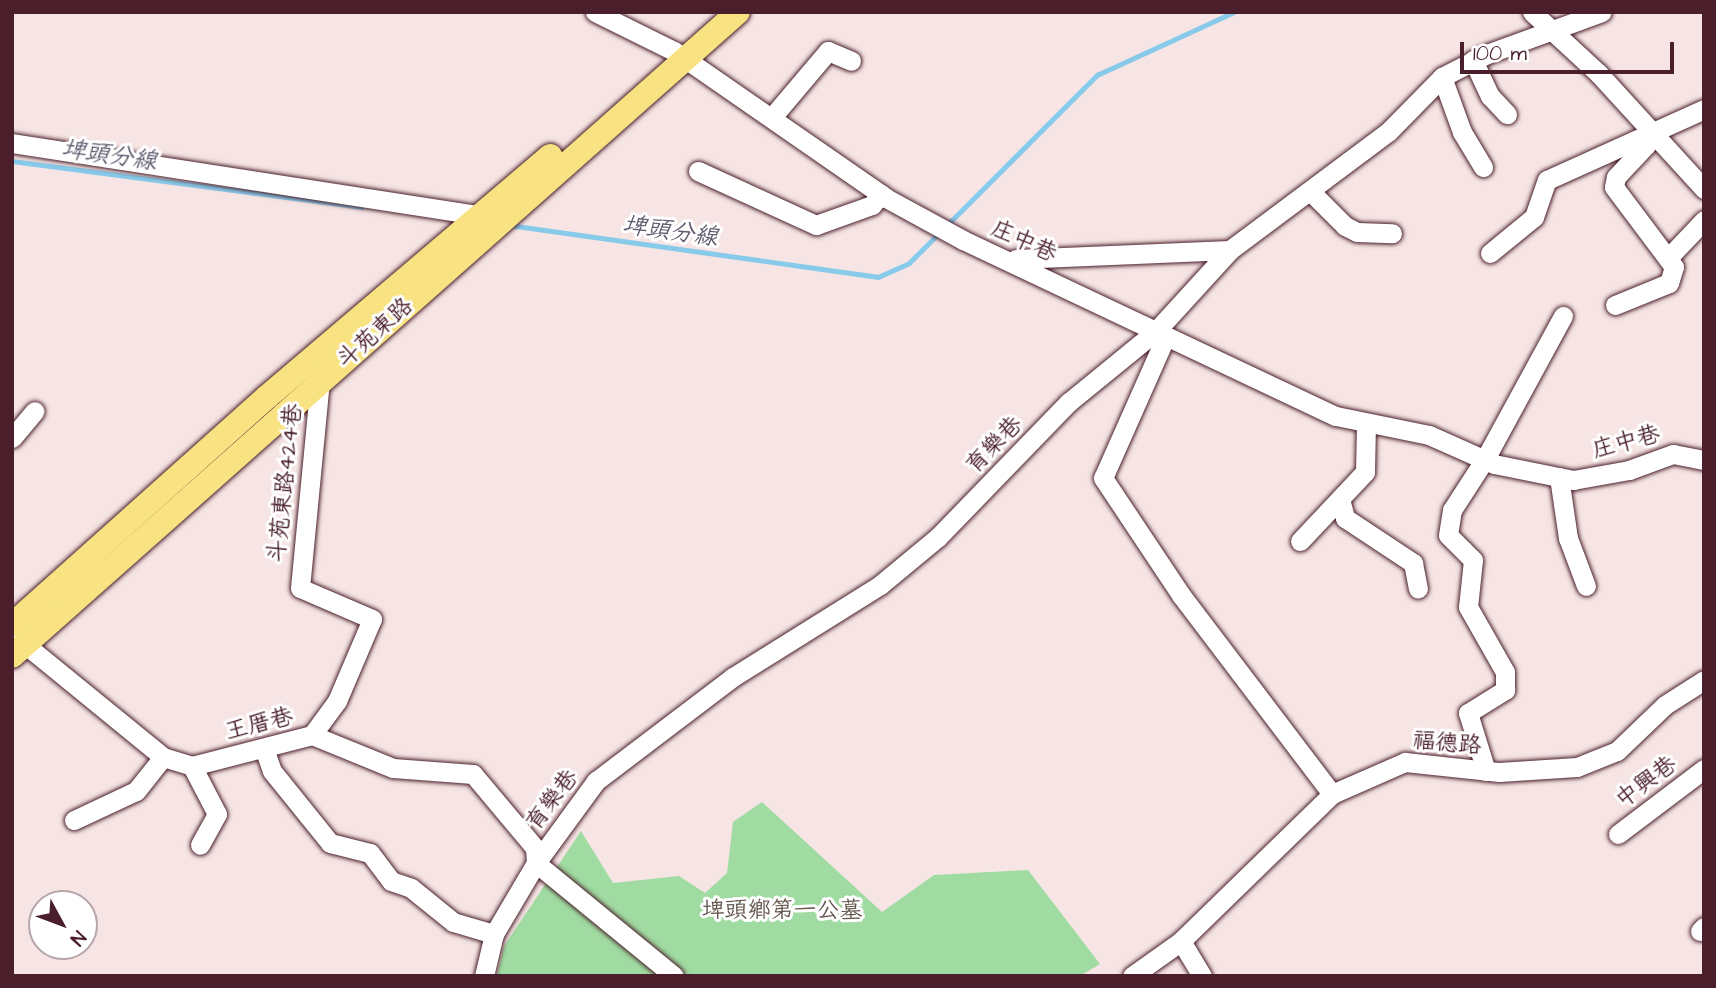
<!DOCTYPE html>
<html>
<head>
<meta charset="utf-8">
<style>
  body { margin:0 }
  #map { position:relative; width:1716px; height:988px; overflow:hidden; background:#f6e5e4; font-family:"Architects Daughter","LXGW WenKai TC",sans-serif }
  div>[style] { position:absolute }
  .green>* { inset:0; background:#a0dba1 }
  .stream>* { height:4.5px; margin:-2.25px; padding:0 2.25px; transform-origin:2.25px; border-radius:2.25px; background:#88caea }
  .roads { filter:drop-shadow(0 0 2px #4a1f2b) drop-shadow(0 0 2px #4a1f2b) }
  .minor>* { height:19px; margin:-9.5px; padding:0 9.5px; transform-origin:9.5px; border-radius:9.5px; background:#fff }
  .major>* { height:24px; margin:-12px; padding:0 12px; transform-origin:12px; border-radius:12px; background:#f8e281 }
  span { translate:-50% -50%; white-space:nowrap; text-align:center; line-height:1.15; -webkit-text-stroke:6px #fff; paint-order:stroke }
  .street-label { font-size:23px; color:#4a1f2b }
  .park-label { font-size:23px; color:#64574e }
  .water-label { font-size:24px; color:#605b6e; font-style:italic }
  .frame { position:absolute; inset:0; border:14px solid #4a1f2b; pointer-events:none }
  .north { position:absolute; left:28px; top:890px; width:70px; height:70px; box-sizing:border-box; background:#fff; border:2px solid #b7a5aa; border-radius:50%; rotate:131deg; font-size:19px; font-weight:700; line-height:28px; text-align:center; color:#4a1f2b }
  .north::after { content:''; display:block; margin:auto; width:24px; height:32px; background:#4a1f2b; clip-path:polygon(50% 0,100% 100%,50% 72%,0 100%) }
  .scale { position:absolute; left:1460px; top:42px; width:214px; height:32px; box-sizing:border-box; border:4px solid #4a1f2b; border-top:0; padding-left:9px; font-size:21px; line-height:24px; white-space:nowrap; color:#4a1f2b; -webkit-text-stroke:5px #fff; paint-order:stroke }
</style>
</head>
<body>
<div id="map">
  <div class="green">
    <div style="clip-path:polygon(762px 802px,882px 912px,934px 875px,1028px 870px,1100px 964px,1080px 976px,497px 976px,504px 946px,581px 831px,613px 883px,679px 876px,705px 893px,727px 873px,733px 822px)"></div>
  </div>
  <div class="stream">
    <div style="left:12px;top:161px;width:353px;rotate:7.5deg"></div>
    <div style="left:509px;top:225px;width:373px;rotate:8deg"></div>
    <div style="left:878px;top:277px;width:34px;rotate:-24deg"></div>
    <div style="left:909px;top:263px;width:44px;rotate:-45deg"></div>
    <div style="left:946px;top:226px;width:214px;rotate:-45deg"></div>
    <div style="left:1097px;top:75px;width:151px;rotate:-24.7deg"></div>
  </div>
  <div class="roads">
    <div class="minor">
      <div style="left:595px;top:12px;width:88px;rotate:26.3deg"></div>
      <div style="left:674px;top:51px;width:258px;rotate:34.7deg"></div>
      <div style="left:886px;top:198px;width:88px;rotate:28.6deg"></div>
      <div style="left:963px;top:240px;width:412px;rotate:25.3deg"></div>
      <div style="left:1336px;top:416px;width:95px;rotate:11.5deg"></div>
      <div style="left:1429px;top:435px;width:71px;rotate:24deg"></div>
      <div style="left:1494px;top:464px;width:81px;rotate:11.4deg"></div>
      <div style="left:1573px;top:480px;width:57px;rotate:-10.1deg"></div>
      <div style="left:1629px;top:470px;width:47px;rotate:-20deg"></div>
      <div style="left:1673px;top:454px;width:32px;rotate:11deg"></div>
      <div style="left:1532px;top:12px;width:91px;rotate:42.8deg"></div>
      <div style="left:1599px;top:74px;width:156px;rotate:47.6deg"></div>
      <div style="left:1473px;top:60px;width:40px;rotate:65deg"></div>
      <div style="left:1490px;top:96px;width:25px;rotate:47deg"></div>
      <div style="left:1442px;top:77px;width:59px;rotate:70deg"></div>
      <div style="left:1462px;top:132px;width:41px;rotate:59deg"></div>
      <div style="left:773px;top:116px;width:85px;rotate:-49.8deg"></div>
      <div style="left:828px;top:51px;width:25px;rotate:23deg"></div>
      <div style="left:12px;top:143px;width:482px;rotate:8.8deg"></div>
      <div style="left:698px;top:171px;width:130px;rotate:24.6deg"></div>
      <div style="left:816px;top:225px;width:59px;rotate:-19.7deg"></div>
      <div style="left:872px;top:205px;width:14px;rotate:-51deg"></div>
      <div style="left:1310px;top:191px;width:49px;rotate:45deg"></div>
      <div style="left:1345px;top:226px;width:13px;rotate:27deg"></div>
      <div style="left:1357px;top:232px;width:35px;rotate:2deg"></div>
      <div style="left:1490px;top:253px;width:57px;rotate:-39.3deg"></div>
      <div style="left:1534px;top:217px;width:39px;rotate:-71deg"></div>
      <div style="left:1547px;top:180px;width:172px;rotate:-24.3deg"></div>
      <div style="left:1668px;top:258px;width:52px;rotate:-46.5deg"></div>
      <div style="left:1016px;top:259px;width:214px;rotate:-2.4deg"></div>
      <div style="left:1615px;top:305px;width:58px;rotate:-22.2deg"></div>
      <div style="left:1669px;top:283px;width:17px;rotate:-73deg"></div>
      <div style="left:1674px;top:267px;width:100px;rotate:-126.9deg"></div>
      <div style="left:1614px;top:187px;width:10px;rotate:-79deg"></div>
      <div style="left:1616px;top:177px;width:44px;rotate:-46.8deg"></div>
      <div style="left:1646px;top:145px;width:16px;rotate:-72deg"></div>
      <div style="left:1166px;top:336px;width:155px;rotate:113.9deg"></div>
      <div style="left:1103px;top:478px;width:141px;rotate:56.3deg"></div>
      <div style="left:1181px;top:595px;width:250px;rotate:52.8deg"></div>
      <div style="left:12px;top:438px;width:35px;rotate:-50deg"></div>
      <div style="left:1559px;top:477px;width:62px;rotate:81.6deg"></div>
      <div style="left:1568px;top:538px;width:51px;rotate:69.4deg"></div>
      <div style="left:1340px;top:499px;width:20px;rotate:75deg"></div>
      <div style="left:1345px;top:518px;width:82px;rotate:33.5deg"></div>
      <div style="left:1413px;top:563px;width:26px;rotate:79deg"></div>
      <div style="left:1300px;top:541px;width:95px;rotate:-46.7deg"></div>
      <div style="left:1365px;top:472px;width:48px;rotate:-88.8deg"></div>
      <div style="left:16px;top:637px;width:190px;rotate:39.2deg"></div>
      <div style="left:163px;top:757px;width:30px;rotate:17deg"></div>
      <div style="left:192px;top:766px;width:124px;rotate:-14.5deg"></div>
      <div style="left:312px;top:735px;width:87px;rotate:22.2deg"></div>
      <div style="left:393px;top:768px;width:80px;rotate:4.3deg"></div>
      <div style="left:473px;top:774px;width:97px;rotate:50deg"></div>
      <div style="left:535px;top:848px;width:15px;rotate:86deg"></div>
      <div style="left:536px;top:863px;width:178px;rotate:39.3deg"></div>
      <div style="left:312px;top:735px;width:42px;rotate:-53.7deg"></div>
      <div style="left:337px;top:701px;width:89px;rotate:-66.9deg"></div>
      <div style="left:372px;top:619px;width:78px;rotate:-156.7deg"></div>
      <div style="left:300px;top:588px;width:207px;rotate:-84.5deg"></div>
      <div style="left:264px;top:748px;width:24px;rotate:71deg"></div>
      <div style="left:272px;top:771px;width:92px;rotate:51.1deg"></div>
      <div style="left:330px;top:843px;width:41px;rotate:14deg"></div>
      <div style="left:370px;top:853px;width:35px;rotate:53deg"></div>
      <div style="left:391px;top:881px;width:21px;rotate:19deg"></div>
      <div style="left:411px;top:888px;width:54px;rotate:39deg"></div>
      <div style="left:453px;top:922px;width:43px;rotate:16.3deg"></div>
      <div style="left:192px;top:766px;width:54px;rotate:62.5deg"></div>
      <div style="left:217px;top:814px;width:35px;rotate:119deg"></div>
      <div style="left:1486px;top:771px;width:61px;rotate:-107.2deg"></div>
      <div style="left:1468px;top:713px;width:44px;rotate:-31.9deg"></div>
      <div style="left:1505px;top:690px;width:18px;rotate:-90deg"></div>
      <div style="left:1505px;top:672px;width:75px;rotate:-119.6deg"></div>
      <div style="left:1468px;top:607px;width:47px;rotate:-83.9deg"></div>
      <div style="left:1473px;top:560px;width:35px;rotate:-135deg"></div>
      <div style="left:1448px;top:535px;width:25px;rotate:-81deg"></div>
      <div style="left:1452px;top:510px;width:61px;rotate:-57.1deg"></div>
      <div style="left:1485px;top:459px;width:163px;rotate:-61.4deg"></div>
      <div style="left:74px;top:820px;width:68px;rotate:-25.1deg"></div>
      <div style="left:136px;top:791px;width:43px;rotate:-51.5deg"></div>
      <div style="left:1618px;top:834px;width:108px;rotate:-37.1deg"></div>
      <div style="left:1700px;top:931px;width:6px;rotate:-45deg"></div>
      <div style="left:1181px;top:941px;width:41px;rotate:59deg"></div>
      <div style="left:484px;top:976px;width:43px;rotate:-76.6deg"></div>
      <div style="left:494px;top:934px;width:82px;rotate:-59.4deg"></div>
      <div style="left:536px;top:863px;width:102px;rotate:-53.8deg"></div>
      <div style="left:596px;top:781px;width:172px;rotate:-37.2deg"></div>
      <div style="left:733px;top:677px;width:173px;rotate:-32deg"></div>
      <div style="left:880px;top:585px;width:75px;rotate:-39.6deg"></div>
      <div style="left:938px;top:537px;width:188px;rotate:-45.9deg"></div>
      <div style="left:1069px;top:402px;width:112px;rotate:-39.2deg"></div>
      <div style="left:1156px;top:331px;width:110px;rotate:-47.6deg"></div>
      <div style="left:1230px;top:250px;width:197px;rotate:-36.8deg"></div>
      <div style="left:1388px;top:132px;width:77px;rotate:-45.5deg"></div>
      <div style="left:1442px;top:77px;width:51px;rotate:-27.1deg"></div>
      <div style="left:1487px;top:54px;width:122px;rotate:-20.1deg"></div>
      <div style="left:1132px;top:976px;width:60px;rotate:-35.5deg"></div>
      <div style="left:1181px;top:941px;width:211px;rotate:-44.2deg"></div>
      <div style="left:1332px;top:794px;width:80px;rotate:-23.7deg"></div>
      <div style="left:1405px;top:762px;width:95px;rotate:6.1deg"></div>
      <div style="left:1499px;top:772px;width:78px;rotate:-3.7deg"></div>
      <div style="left:1577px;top:767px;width:43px;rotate:-21.8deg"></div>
      <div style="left:1617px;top:751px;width:66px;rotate:-43.8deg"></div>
      <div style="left:1665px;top:705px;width:46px;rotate:-32.7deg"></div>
    </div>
    <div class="major">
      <div style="left:12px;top:625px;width:342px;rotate:-41.8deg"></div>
      <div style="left:267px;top:397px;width:372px;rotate:-40.4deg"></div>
      <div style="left:12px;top:656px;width:970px;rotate:-41.57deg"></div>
    </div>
  </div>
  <div class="street-label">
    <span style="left:1024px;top:241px;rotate:24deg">庄中巷</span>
    <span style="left:375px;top:333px;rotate:-42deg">斗苑東路</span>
    <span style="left:1626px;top:442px;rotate:-15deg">庄中巷</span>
    <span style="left:994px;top:445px;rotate:-46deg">育樂巷</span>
    <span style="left:285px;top:483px;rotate:-84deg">斗苑東路424巷</span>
    <span style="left:259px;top:724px;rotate:-14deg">王厝巷</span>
    <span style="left:1447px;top:743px;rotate:5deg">福德路</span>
    <span style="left:1646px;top:782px;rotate:-37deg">中興巷</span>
    <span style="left:552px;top:800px;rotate:-53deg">育樂巷</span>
  </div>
  <div class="park-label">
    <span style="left:782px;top:910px">埤頭鄉第一公墓</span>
  </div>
  <div class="water-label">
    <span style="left:109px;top:156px;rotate:8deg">埤頭分線</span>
    <span style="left:670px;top:232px;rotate:8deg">埤頭分線</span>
  </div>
  <div class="frame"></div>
  <div class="north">N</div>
  <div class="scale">100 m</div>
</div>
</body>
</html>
